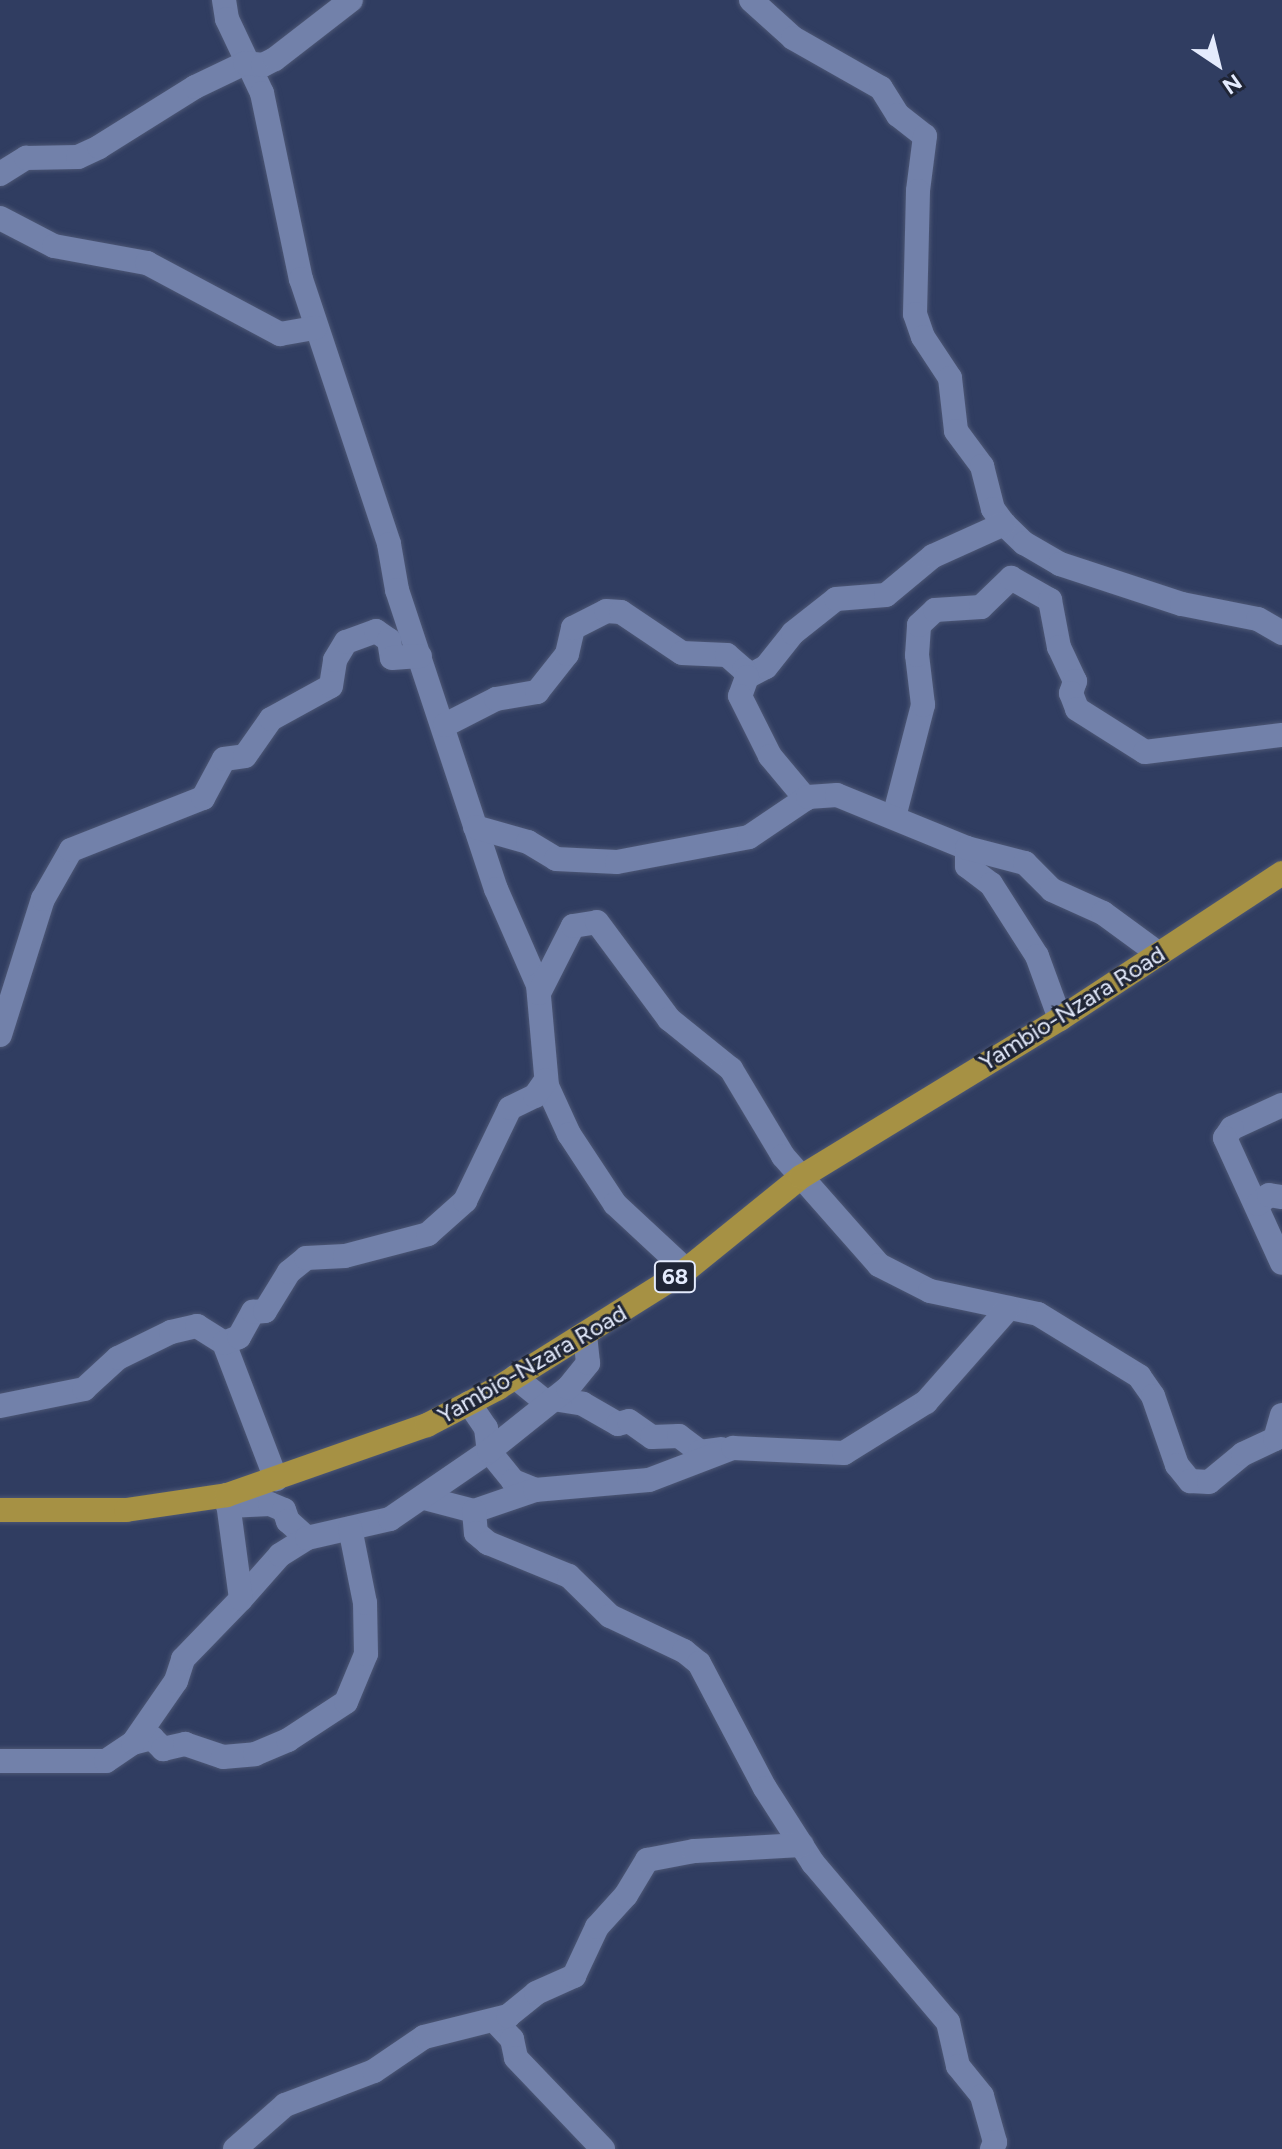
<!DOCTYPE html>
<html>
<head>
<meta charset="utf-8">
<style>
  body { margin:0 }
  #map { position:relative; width:1282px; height:2149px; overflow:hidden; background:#303d61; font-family:Figtree,sans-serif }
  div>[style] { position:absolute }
  .roads { filter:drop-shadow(0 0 2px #4d5775) drop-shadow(0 0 2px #4d5775) }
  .street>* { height:24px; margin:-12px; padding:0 12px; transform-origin:12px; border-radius:12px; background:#7281aa }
  .primary>* { height:24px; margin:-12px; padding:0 12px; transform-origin:12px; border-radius:12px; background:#a69144 }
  span { translate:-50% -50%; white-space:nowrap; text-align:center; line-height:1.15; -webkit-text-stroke:6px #1f2536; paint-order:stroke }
  .shield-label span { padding:2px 6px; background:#1f2536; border:2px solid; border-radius:6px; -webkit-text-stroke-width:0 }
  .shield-label { font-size:22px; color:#e4ebfd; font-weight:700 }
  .street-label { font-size:24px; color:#e4ebfd }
  .north { position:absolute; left:1178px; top:24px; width:80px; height:80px; -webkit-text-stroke:6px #1f2536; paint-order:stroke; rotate:145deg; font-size:22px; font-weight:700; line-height:32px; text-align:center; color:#e4ebfd }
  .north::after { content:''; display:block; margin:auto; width:28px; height:36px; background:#e4ebfd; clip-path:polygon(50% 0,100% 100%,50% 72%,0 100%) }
</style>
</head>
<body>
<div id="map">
  <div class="roads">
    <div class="street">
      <div style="left:224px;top:0;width:19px;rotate:81deg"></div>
      <div style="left:227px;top:19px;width:82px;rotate:64.7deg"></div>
      <div style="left:262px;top:93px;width:190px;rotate:78.2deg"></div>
      <div style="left:301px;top:279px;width:279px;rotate:71.6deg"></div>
      <div style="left:389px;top:544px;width:47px;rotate:80.1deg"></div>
      <div style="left:397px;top:590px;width:315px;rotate:71.7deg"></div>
      <div style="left:496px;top:889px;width:105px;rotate:66.4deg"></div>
      <div style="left:538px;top:985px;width:101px;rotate:84.9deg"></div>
      <div style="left:547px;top:1086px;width:53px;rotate:65.4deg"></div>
      <div style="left:569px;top:1134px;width:84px;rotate:56.7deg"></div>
      <div style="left:615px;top:1204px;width:97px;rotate:42.9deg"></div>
      <div style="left:751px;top:0;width:57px;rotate:42.1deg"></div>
      <div style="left:793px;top:38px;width:101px;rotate:29.6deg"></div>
      <div style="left:881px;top:88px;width:32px;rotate:58deg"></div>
      <div style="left:898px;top:115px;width:34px;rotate:38deg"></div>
      <div style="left:925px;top:136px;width:55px;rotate:97.3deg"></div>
      <div style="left:918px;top:191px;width:123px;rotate:91.4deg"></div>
      <div style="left:915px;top:314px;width:24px;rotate:71deg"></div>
      <div style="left:923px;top:337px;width:49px;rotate:56.6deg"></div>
      <div style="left:950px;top:378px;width:53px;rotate:83.5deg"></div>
      <div style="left:956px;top:431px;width:44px;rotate:53.4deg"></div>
      <div style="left:982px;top:466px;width:44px;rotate:75.7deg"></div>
      <div style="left:993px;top:509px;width:19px;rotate:54deg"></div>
      <div style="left:1004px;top:524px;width:28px;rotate:44deg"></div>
      <div style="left:1024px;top:543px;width:42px;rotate:30.3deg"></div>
      <div style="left:1060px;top:564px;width:128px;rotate:18.2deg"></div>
      <div style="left:1182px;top:604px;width:77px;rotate:11.2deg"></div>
      <div style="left:1258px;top:619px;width:28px;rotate:30deg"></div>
      <div style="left:0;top:174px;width:31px;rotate:-32deg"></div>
      <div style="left:26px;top:158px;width:52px;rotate:-1.1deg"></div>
      <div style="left:78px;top:157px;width:23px;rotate:-25deg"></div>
      <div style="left:99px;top:147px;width:113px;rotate:-32deg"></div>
      <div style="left:195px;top:87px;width:55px;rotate:-25.6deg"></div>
      <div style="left:245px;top:63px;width:18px;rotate:6deg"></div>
      <div style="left:263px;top:65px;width:13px;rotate:-27deg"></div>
      <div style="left:275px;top:59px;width:96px;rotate:-37.8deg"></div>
      <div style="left:0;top:218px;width:61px;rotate:27.4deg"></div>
      <div style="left:54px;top:246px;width:95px;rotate:10.4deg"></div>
      <div style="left:147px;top:263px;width:151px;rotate:28.1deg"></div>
      <div style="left:280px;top:334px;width:36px;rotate:-10deg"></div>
      <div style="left:747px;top:677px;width:21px;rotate:-28deg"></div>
      <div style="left:766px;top:667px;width:43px;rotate:-51.5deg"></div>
      <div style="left:793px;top:633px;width:55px;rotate:-38.3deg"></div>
      <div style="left:836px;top:599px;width:50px;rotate:-4.6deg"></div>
      <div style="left:886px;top:595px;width:61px;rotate:-39.7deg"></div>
      <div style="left:933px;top:556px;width:78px;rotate:-24.3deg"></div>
      <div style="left:445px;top:725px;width:57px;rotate:-27deg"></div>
      <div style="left:496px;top:699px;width:42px;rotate:-9.7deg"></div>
      <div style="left:537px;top:692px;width:48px;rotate:-51.7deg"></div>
      <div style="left:567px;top:654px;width:27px;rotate:-77deg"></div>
      <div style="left:573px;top:628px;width:37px;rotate:-27deg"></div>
      <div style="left:606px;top:611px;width:15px;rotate:4deg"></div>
      <div style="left:621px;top:612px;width:73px;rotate:33.9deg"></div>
      <div style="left:682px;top:653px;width:45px;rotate:2.5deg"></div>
      <div style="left:727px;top:655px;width:23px;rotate:41deg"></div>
      <div style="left:744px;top:670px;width:8px;rotate:67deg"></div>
      <div style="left:747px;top:677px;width:20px;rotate:110deg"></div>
      <div style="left:740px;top:696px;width:67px;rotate:63.4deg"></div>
      <div style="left:770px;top:756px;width:56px;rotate:50.1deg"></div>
      <div style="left:894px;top:817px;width:116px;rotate:-75.5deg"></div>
      <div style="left:923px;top:705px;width:50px;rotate:-96.8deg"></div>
      <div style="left:917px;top:655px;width:30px;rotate:-86deg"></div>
      <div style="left:919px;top:625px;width:22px;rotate:-43deg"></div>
      <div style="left:935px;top:610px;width:46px;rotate:-3.7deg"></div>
      <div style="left:981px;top:607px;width:42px;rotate:-44deg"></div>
      <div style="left:1011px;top:578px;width:45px;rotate:29.4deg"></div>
      <div style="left:1050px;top:600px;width:48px;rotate:79.2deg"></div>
      <div style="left:1059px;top:647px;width:38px;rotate:65deg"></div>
      <div style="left:1075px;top:681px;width:13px;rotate:108deg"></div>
      <div style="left:1071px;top:693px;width:17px;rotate:69deg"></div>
      <div style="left:1077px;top:709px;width:80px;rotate:32.3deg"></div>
      <div style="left:1145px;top:752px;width:138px;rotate:-7.1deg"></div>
      <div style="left:475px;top:827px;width:55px;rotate:15.8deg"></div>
      <div style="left:528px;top:842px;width:33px;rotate:31deg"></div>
      <div style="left:556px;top:859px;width:61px;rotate:2.8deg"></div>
      <div style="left:617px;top:862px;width:134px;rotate:-10.7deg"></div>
      <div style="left:749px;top:837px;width:71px;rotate:-34.1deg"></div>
      <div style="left:808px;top:797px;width:29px;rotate:-4deg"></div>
      <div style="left:837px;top:795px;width:140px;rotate:22.2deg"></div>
      <div style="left:967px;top:848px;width:18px;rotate:90deg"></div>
      <div style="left:967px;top:866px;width:30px;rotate:37deg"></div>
      <div style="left:991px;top:884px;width:85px;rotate:57.4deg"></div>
      <div style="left:1037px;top:956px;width:67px;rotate:69.9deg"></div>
      <div style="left:967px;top:848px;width:60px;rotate:14.5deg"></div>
      <div style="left:1025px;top:863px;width:38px;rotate:45deg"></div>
      <div style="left:1052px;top:890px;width:56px;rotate:24.3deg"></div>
      <div style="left:1103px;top:913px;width:69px;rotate:36.2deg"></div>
      <div style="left:539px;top:993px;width:75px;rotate:-63.1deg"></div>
      <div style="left:573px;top:926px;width:24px;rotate:-9deg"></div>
      <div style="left:597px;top:922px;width:121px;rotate:53.4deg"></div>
      <div style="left:669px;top:1019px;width:80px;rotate:38.9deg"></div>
      <div style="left:731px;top:1069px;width:101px;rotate:59.1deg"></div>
      <div style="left:783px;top:1156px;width:145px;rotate:48.6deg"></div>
      <div style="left:879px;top:1265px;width:57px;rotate:27deg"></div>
      <div style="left:930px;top:1291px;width:110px;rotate:12deg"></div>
      <div style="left:1038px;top:1314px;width:119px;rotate:31.5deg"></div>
      <div style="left:1139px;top:1376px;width:24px;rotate:55deg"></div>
      <div style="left:1153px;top:1396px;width:73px;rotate:70.8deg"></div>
      <div style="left:1177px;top:1465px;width:21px;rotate:51deg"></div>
      <div style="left:1190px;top:1481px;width:19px;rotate:3deg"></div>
      <div style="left:1209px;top:1482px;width:44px;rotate:-39.5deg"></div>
      <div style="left:1243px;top:1454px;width:35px;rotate:-25deg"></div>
      <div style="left:1275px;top:1439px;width:25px;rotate:-74deg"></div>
      <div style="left:0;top:1035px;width:143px;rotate:-72.5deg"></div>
      <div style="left:43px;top:899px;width:56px;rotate:-60.3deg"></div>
      <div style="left:71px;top:850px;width:142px;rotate:-21.5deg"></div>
      <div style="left:203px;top:798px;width:44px;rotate:-61.7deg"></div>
      <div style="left:224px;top:759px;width:21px;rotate:-8deg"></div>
      <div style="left:245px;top:756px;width:45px;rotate:-54.9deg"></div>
      <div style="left:271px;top:719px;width:68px;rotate:-28.8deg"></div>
      <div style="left:331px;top:686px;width:26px;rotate:-81deg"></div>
      <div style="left:335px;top:660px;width:21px;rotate:-59deg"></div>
      <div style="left:346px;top:642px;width:32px;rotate:-20deg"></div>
      <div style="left:376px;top:631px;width:16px;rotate:35deg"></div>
      <div style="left:389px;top:640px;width:18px;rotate:81deg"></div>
      <div style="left:392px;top:658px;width:28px;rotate:-4deg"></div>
      <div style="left:1282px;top:1105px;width:55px;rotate:155.3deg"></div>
      <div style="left:1232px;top:1128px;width:12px;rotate:125deg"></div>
      <div style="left:1225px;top:1138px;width:137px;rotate:65.5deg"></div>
      <div style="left:1258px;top:1204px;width:14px;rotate:-39deg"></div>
      <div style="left:1269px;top:1195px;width:13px;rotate:9deg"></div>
      <div style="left:224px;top:1343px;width:146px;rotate:69.1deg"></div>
      <div style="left:515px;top:1377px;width:41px;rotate:39.1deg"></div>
      <div style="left:553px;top:1399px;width:30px;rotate:9deg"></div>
      <div style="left:583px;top:1404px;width:40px;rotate:29.7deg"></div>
      <div style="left:618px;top:1424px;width:11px;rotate:-15deg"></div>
      <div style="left:629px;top:1421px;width:28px;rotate:35deg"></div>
      <div style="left:652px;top:1437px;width:27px;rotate:-2deg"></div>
      <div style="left:679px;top:1436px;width:26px;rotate:37deg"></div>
      <div style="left:700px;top:1452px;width:21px;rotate:-8deg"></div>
      <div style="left:469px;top:1403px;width:30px;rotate:56deg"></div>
      <div style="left:486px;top:1428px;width:23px;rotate:83deg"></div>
      <div style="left:489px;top:1451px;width:38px;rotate:51deg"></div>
      <div style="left:513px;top:1481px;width:24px;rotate:22deg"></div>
      <div style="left:0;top:1406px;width:86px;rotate:-11.4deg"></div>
      <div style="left:84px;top:1389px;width:46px;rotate:-42.4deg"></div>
      <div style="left:118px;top:1358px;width:59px;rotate:-26.1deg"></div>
      <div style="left:171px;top:1332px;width:27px;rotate:-13deg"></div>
      <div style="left:197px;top:1326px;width:32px;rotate:32deg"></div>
      <div style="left:224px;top:1343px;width:16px;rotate:-22deg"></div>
      <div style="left:239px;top:1337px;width:29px;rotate:-61deg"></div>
      <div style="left:253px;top:1312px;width:12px;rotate:-5deg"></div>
      <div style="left:265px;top:1311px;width:46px;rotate:-58.4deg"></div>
      <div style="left:289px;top:1272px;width:22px;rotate:-39deg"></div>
      <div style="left:306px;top:1258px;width:39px;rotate:-3deg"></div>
      <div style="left:345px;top:1256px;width:86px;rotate:-14.8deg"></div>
      <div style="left:428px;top:1234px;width:50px;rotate:-41.7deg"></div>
      <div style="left:465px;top:1201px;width:103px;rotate:-64.2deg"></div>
      <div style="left:510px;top:1108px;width:28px;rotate:-26deg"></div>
      <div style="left:535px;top:1096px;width:19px;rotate:-55deg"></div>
      <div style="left:424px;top:1498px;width:52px;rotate:14.6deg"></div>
      <div style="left:474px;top:1511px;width:65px;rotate:-19deg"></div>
      <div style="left:535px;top:1490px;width:114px;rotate:-5deg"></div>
      <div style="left:649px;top:1480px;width:90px;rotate:-20.9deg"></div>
      <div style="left:733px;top:1448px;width:111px;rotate:2.6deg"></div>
      <div style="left:844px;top:1453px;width:97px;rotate:-31.9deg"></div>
      <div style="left:926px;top:1402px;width:125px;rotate:-48.6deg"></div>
      <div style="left:228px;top:1506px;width:42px;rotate:-2.7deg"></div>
      <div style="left:270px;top:1504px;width:15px;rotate:23deg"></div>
      <div style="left:284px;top:1510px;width:12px;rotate:70deg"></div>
      <div style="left:288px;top:1521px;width:25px;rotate:42deg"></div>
      <div style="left:474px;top:1511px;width:22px;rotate:85deg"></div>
      <div style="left:476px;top:1533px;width:16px;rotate:40deg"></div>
      <div style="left:488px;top:1543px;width:87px;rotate:22.2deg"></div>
      <div style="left:569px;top:1576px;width:57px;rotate:44.3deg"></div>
      <div style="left:610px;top:1616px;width:82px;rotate:25.3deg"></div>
      <div style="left:684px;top:1651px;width:19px;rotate:39deg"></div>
      <div style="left:699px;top:1663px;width:141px;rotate:62.2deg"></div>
      <div style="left:765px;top:1788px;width:89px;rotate:57.4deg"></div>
      <div style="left:813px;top:1863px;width:209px;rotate:49.7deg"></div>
      <div style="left:948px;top:2022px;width:45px;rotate:77.2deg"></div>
      <div style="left:958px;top:2066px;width:38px;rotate:51deg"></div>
      <div style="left:982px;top:2096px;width:48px;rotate:74.2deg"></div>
      <div style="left:995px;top:2142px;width:8px;rotate:113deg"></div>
      <div style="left:241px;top:1599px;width:59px;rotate:-48.4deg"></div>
      <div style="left:280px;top:1555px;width:32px;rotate:-32deg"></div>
      <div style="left:307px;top:1538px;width:85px;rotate:-12.9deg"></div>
      <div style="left:390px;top:1519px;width:120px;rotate:-34.5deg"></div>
      <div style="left:489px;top:1451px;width:101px;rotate:-38.6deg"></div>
      <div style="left:568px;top:1388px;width:32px;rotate:-51deg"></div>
      <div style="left:588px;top:1363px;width:29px;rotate:-96deg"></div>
      <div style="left:133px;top:1743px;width:20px;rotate:-15deg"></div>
      <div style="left:152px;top:1738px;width:16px;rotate:45deg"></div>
      <div style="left:163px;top:1749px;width:23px;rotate:-13deg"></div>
      <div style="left:185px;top:1744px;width:40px;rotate:18.9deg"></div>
      <div style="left:223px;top:1757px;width:32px;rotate:-5deg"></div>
      <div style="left:255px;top:1754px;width:36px;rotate:-23deg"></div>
      <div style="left:288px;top:1740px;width:69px;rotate:-33.2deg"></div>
      <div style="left:346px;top:1702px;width:52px;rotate:-67.4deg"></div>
      <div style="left:366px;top:1654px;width:51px;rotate:-91.1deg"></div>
      <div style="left:365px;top:1603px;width:76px;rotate:-101.3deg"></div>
      <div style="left:0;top:1761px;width:106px"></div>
      <div style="left:106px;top:1761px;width:32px;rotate:-34deg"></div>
      <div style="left:133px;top:1743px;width:75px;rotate:-55.3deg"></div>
      <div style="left:176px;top:1681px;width:23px;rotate:-72deg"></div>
      <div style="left:183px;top:1659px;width:83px;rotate:-46deg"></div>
      <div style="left:241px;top:1599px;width:105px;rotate:-97.7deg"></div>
      <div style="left:495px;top:2021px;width:25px;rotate:47deg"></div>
      <div style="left:512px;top:2039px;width:19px;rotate:78deg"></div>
      <div style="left:516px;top:2058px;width:126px;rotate:46.3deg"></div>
      <div style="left:235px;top:2149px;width:67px;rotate:-41.3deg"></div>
      <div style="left:285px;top:2105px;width:95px;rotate:-20.9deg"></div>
      <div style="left:374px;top:2071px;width:60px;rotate:-34.2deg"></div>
      <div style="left:424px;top:2037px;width:87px;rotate:-14deg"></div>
      <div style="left:508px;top:2016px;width:36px;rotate:-39deg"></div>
      <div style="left:536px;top:1993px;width:42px;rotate:-24.1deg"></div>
      <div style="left:574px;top:1976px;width:54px;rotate:-64.9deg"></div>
      <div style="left:597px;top:1927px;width:43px;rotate:-47.8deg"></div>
      <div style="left:626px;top:1895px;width:41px;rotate:-59deg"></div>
      <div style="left:647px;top:1860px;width:48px;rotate:-10.8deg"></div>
      <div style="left:694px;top:1851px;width:108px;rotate:-3.2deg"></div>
    </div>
    <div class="primary">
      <div style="left:0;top:1510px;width:126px"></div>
      <div style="left:126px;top:1510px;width:102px;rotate:-8.4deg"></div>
      <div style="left:227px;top:1495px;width:212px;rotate:-19.3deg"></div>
      <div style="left:427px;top:1425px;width:80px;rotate:-27.5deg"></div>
      <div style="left:498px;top:1388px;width:222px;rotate:-32.1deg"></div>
      <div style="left:686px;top:1270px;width:148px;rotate:-39deg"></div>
      <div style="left:801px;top:1177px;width:303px;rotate:-31.4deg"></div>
      <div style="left:1060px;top:1019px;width:266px;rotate:-33.3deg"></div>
    </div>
  </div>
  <div class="shield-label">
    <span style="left:675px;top:1277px">68</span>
  </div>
  <div class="street-label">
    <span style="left:1072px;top:1008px;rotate:-32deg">Yambio-Nzara Road</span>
    <span style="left:532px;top:1364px;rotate:-30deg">Yambio-Nzara Road</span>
  </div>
  <div class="north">N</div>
</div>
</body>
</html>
